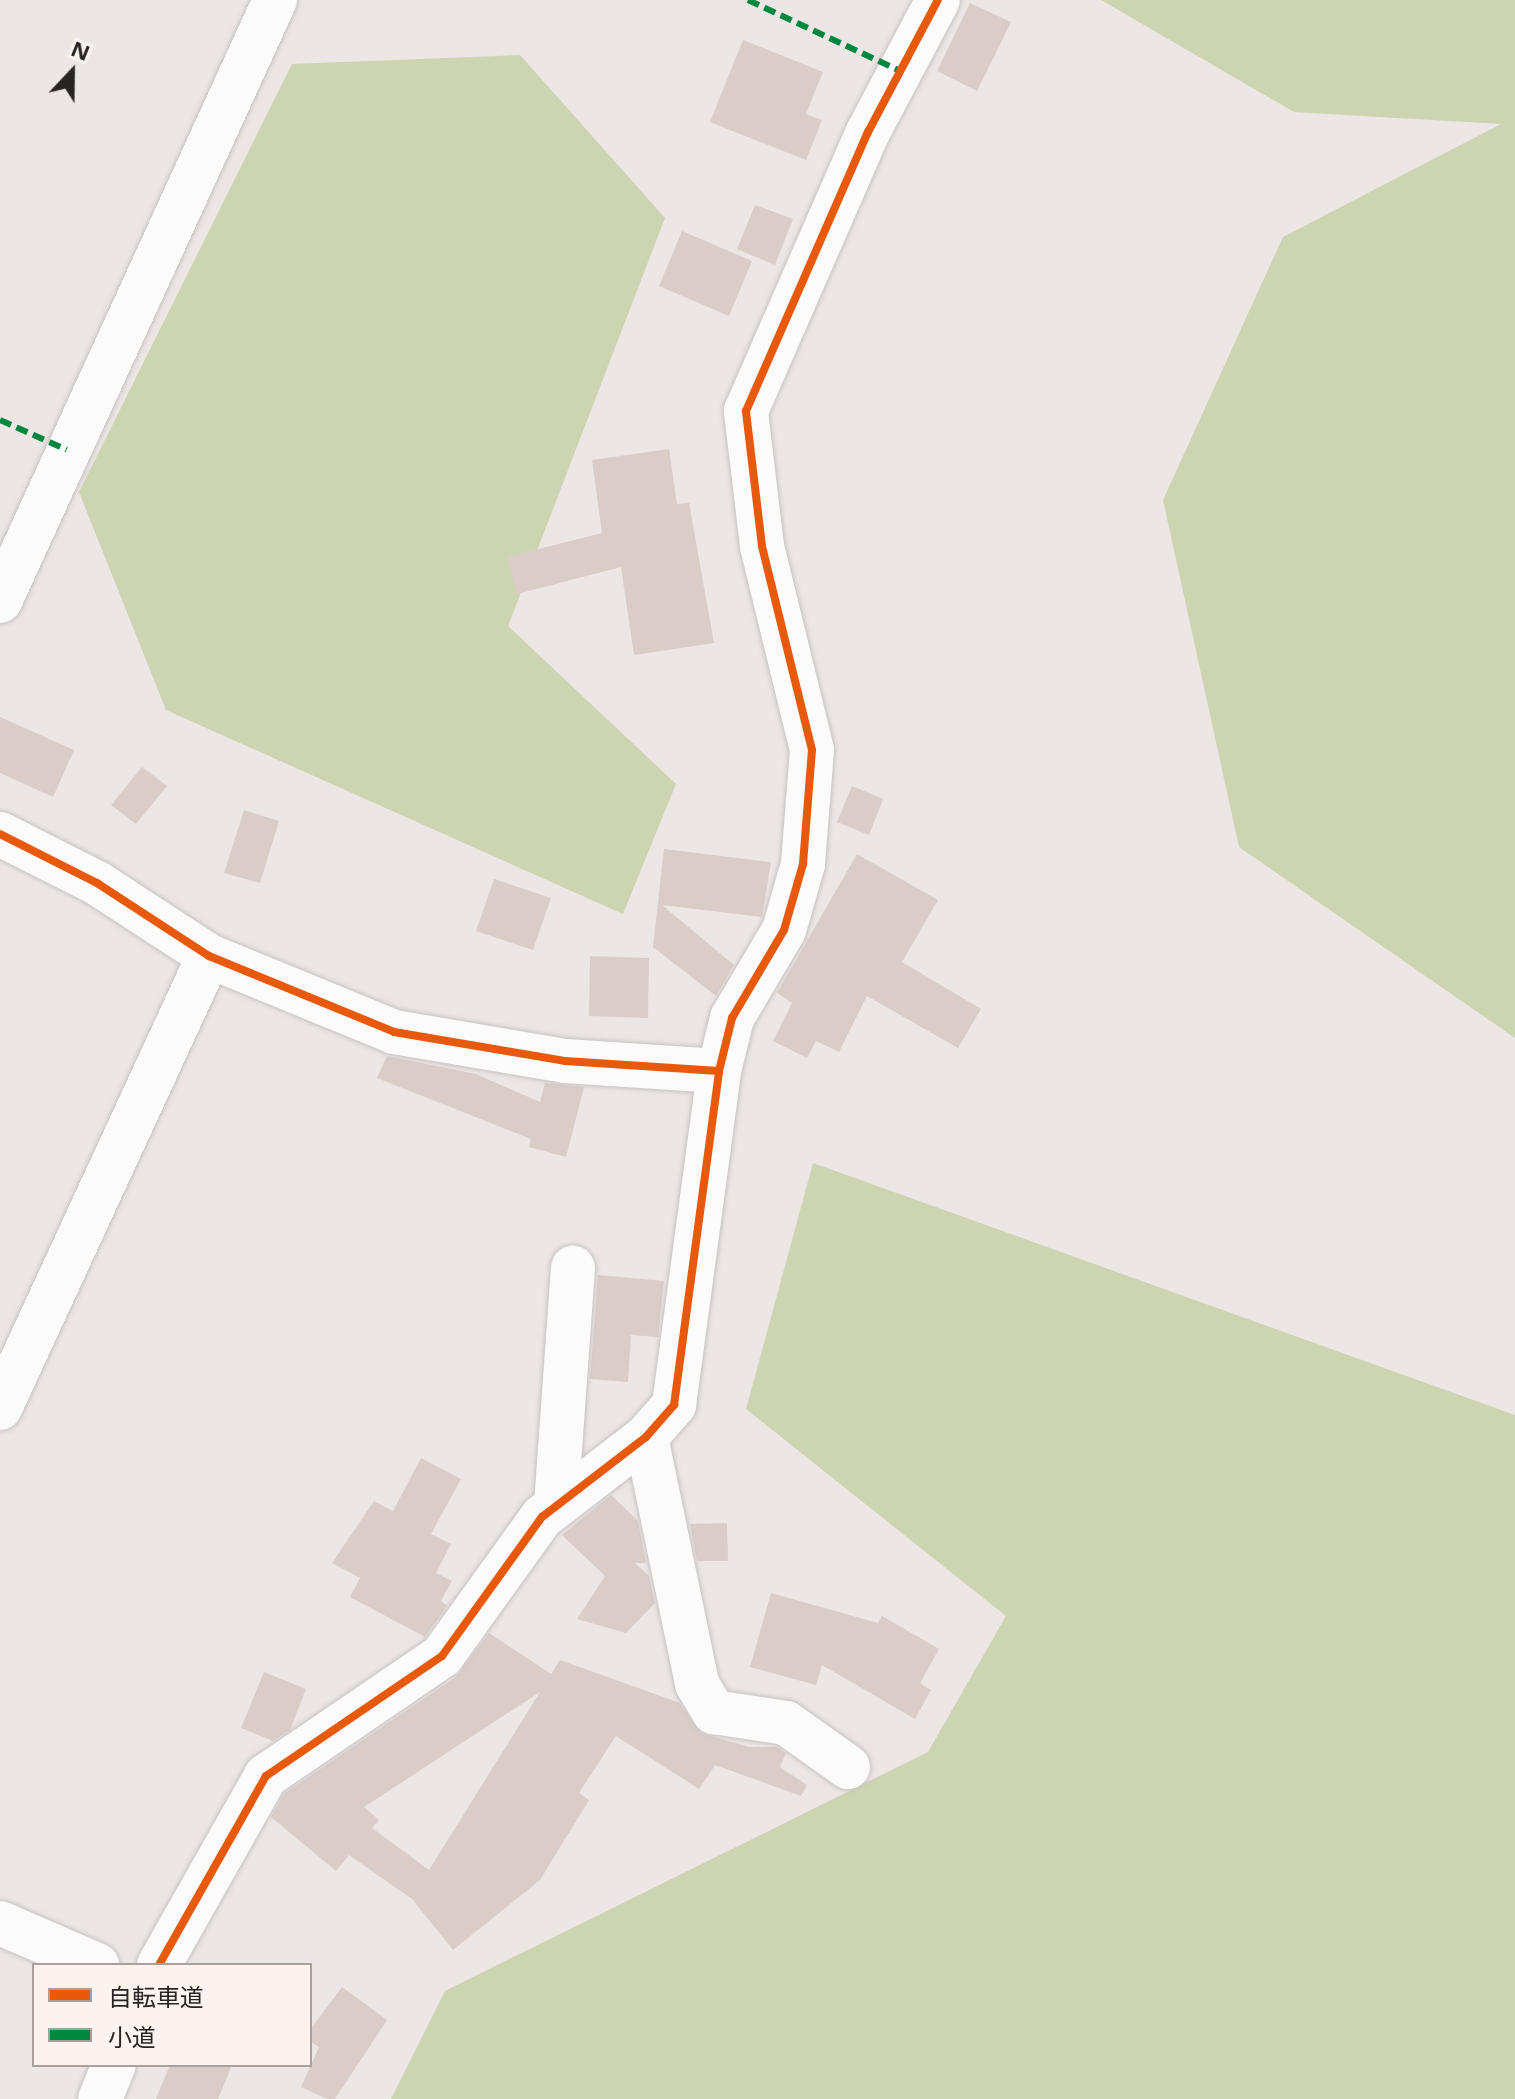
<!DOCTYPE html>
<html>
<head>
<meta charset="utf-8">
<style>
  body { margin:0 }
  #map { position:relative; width:1515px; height:2099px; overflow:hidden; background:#ece6e5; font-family:"Open Sans","Noto Sans JP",sans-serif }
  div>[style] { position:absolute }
  .green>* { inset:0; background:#ccd4b1 }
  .building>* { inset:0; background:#dacdc8 }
  .roads { filter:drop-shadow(0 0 2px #c7c3c2) drop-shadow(0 0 2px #c7c3c2) }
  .minor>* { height:44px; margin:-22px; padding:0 22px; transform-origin:22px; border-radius:22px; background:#fcfbfb }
  .quiet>* { height:6px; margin-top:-3px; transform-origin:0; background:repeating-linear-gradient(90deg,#00873e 0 12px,transparent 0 18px) }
  .cycleway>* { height:8px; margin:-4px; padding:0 4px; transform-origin:4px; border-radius:4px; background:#e8590c }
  span { translate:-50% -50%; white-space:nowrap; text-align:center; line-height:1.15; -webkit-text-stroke:6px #fcf3ef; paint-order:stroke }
  .legend { position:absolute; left:32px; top:1963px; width:280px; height:104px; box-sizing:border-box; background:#fcf3ef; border:2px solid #a7a09d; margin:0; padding:10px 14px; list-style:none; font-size:24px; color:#282423 }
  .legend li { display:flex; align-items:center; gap:16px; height:40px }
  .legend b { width:40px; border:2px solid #a7a09d }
  .north { position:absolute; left:32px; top:32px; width:80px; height:80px; -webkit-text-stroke:6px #fcf3ef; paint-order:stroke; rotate:22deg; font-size:22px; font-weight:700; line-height:32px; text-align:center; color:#282423 }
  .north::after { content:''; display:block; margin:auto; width:28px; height:36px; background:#282423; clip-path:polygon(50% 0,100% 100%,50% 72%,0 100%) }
</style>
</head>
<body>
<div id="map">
  <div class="green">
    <div style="clip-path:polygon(1101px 0,1515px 0,1515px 1038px,1239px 847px,1163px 500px,1283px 237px,1501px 124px,1294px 112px)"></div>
    <div style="clip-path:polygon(520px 55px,665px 218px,508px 626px,676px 784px,623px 914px,166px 710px,79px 492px,292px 64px)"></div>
    <div style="clip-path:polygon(813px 1163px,1515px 1415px,1515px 2099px,391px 2099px,445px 1991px,928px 1752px,1006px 1616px,746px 1409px)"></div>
  </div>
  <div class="building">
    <div style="clip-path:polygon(970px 3px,1011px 22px,977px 91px,937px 71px)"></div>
    <div style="clip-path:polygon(743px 40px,823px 72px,806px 114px,822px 120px,806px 160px,710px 122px)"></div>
    <div style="clip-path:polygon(755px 205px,793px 219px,775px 265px,737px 249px)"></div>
    <div style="clip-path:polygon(682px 231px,752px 261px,729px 316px,659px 286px)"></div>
    <div style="clip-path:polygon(669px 449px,677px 504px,689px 503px,714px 643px,634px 655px,621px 567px,517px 594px,507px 557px,602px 533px,592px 460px)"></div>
    <div style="clip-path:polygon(0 717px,74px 750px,53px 797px,0 773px)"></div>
    <div style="clip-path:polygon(142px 767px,167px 786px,136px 824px,111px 805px)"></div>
    <div style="clip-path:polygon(852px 786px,883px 799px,869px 835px,837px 822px)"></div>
    <div style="clip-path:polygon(244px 810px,279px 821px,260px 883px,224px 873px)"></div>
    <div style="clip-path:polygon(664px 849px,771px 862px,762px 917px,662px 905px,734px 965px,716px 996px,653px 947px)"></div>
    <div style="clip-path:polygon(857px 854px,938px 900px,902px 962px,981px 1009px,958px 1048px,867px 996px,839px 1052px,816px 1041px,807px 1058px,773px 1041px,792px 1003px,777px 993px)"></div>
    <div style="clip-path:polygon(494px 879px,551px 898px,533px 950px,476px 931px)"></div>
    <div style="clip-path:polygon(590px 956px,649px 958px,648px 1018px,589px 1016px)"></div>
    <div style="clip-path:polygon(387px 1056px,476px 1074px,540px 1102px,545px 1083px,584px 1087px,566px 1157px,529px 1147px,531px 1139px,377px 1078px)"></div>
    <div style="clip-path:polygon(598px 1275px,664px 1281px,658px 1337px,631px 1335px,628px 1382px,590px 1379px)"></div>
    <div style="clip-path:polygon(421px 1458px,461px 1479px,431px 1534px,451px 1544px,436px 1573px,452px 1581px,441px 1601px,447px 1606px,425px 1637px,350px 1597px,360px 1578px,332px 1563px,374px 1501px,393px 1511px)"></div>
    <div style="clip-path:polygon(611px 1495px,638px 1521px,646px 1563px,635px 1563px,649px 1576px,655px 1603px,626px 1633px,577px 1619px,605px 1576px,562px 1535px)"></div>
    <div style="clip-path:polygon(727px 1523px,728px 1561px,697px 1561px,690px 1524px)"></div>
    <div style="clip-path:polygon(771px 1593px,878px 1623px,882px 1616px,939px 1649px,920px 1683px,931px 1690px,915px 1719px,822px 1665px,816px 1685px,750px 1667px)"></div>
    <div style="clip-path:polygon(evenodd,489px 1633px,551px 1674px,560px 1660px,680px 1703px,701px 1733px,749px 1747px,776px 1747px,786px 1753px,780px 1767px,807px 1785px,801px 1796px,715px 1765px,699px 1789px,616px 1736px,579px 1793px,589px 1800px,540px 1880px,453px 1950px,412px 1899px,349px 1855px,336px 1871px,271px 1817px,285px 1793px,456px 1677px,489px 1633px,540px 1692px,429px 1870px,372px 1828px,379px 1820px,364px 1807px,540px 1692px)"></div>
    <div style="clip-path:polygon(264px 1672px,306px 1689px,290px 1730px,273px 1741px,241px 1728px)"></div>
    <div style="clip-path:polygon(342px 1987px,387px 2020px,335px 2099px,327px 2099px,301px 2087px,319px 2047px,310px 2041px,310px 2030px)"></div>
    <div style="clip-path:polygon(170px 2065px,232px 2065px,218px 2099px,156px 2099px)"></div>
  </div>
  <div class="roads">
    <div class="minor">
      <div style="left:0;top:601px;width:661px;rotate:-65.41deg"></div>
      <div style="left:0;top:834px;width:109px;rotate:26.8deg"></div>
      <div style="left:97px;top:883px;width:134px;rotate:33.1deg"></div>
      <div style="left:209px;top:956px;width:200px;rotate:22.3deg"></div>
      <div style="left:394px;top:1032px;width:173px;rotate:9.6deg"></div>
      <div style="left:565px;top:1061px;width:154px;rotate:3.7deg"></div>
      <div style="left:0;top:1408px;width:498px;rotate:-65.2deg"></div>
      <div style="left:646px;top:1437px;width:252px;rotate:78.3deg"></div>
      <div style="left:697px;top:1684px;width:33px;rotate:59deg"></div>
      <div style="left:714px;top:1712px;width:73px;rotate:8.7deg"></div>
      <div style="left:786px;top:1723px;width:76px;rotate:35.4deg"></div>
      <div style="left:556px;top:1505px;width:238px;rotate:-85.9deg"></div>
      <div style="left:0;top:1923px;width:106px;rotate:23.4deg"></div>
      <div style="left:159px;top:1965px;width:217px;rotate:-60.5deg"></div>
      <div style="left:266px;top:1776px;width:213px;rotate:-34.3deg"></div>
      <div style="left:442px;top:1656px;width:171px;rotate:-54.3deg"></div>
      <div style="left:542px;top:1517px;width:131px;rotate:-37.6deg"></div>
      <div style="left:646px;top:1437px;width:43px;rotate:-48.8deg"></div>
      <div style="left:674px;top:1405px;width:337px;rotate:-82.3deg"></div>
      <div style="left:719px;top:1071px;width:55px;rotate:-76.2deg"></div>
      <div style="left:732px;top:1018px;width:102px;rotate:-59.4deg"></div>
      <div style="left:784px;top:930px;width:69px;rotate:-73.9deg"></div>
      <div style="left:803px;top:864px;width:114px;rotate:-85.5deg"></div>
      <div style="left:812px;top:750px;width:210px;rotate:-103.8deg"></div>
      <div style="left:762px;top:546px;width:136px;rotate:-96.8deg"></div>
      <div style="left:746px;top:411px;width:305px;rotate:-66.4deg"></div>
      <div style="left:868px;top:132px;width:149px;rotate:-62.1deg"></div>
      <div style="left:100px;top:2099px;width:37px;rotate:-68deg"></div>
    </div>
  </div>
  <div class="quiet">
    <div style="left:748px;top:0;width:168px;rotate:25deg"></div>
    <div style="left:0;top:420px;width:73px;rotate:24.1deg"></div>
  </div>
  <div class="cycleway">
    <div style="left:0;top:834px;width:109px;rotate:26.8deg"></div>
    <div style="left:97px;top:883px;width:134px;rotate:33.1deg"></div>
    <div style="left:209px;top:956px;width:200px;rotate:22.3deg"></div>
    <div style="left:394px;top:1032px;width:173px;rotate:9.6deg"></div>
    <div style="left:565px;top:1061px;width:154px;rotate:3.7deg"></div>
    <div style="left:159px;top:1965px;width:217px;rotate:-60.5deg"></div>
    <div style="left:266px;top:1776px;width:213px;rotate:-34.3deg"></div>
    <div style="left:442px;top:1656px;width:171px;rotate:-54.3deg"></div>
    <div style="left:542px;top:1517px;width:131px;rotate:-37.6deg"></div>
    <div style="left:646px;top:1437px;width:43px;rotate:-48.8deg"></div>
    <div style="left:674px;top:1405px;width:337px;rotate:-82.3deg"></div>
    <div style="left:719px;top:1071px;width:55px;rotate:-76.2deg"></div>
    <div style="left:732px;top:1018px;width:102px;rotate:-59.4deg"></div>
    <div style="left:784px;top:930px;width:69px;rotate:-73.9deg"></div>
    <div style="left:803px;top:864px;width:114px;rotate:-85.5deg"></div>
    <div style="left:812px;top:750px;width:210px;rotate:-103.8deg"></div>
    <div style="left:762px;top:546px;width:136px;rotate:-96.8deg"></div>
    <div style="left:746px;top:411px;width:305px;rotate:-66.4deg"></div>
    <div style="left:868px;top:132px;width:149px;rotate:-62.1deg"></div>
  </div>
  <ul class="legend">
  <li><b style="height:10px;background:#e8590c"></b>自転車道</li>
  <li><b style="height:10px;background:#00873e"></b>小道</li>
  </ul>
  <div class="north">N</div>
</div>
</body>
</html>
